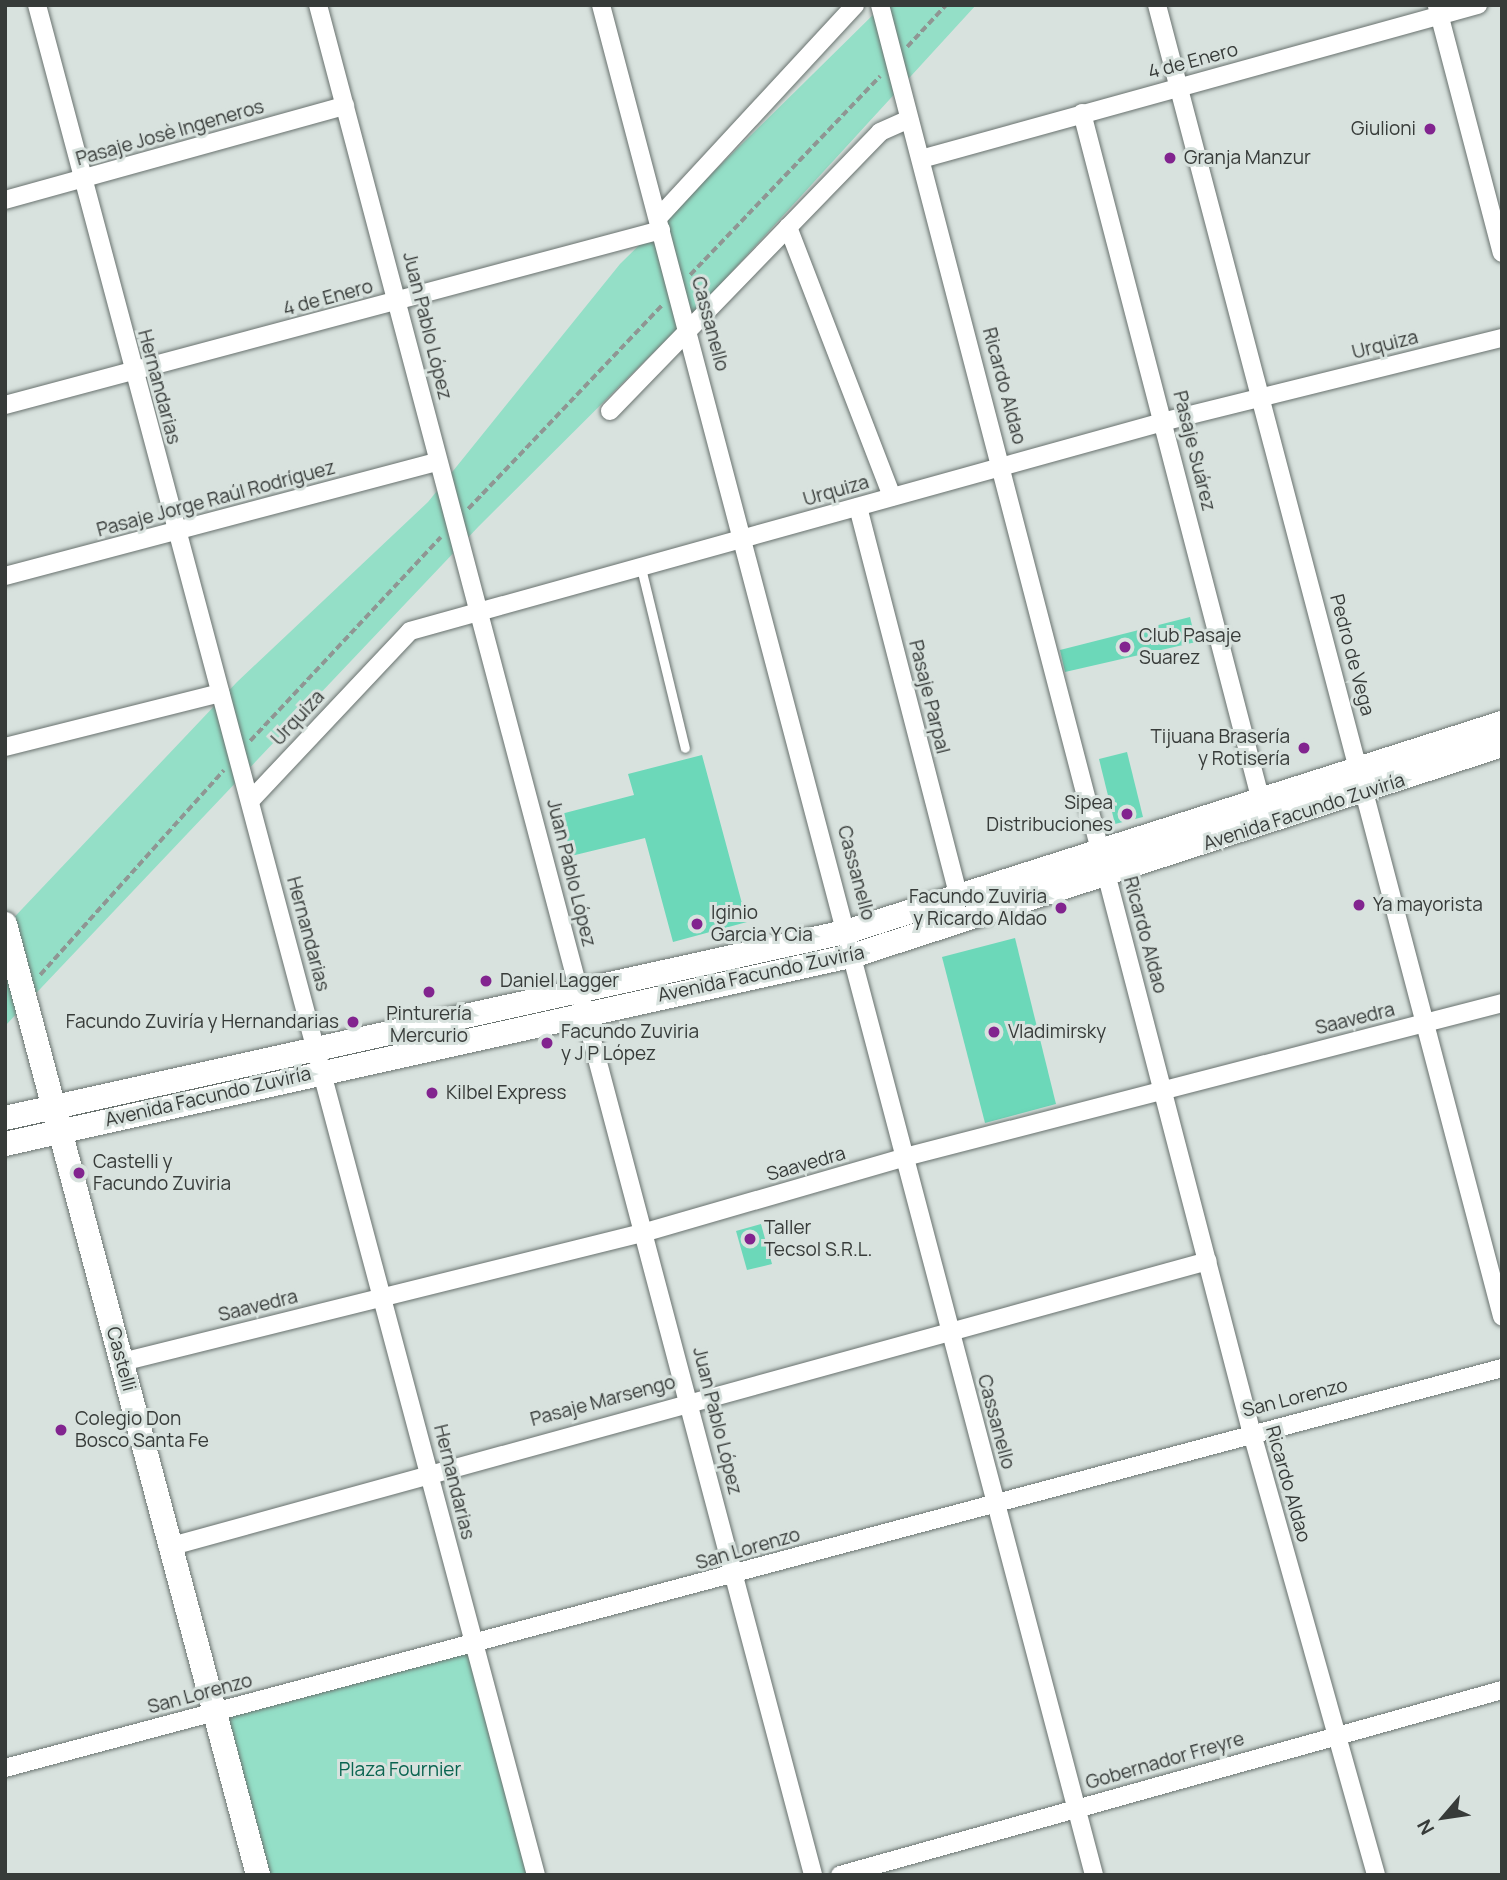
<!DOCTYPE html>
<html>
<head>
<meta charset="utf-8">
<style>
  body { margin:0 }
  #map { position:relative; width:1507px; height:1880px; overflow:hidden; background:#d8e2de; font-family:Manrope,sans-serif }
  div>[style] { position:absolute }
  .green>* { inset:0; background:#94dfc7 }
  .building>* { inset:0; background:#6cd8b9 }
  .path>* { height:3.5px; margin-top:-1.75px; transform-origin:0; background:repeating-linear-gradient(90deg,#8f9693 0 7px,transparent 0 10.5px) }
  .roads { filter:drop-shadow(0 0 2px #69726f) drop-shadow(0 0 2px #69726f) }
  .lane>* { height:9px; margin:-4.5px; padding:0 4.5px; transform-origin:4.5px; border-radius:4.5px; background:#fff }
  .street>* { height:18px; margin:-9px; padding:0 9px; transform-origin:9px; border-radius:9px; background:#fff }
  .secondary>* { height:24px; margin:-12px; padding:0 12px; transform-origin:12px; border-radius:12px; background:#fff }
  .dots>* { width:19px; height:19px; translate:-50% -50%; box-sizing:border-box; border:4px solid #d8e2de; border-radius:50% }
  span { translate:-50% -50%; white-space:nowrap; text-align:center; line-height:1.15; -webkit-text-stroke:6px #d8e2de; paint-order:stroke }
  .street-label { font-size:19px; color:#373b39 }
  .poi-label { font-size:19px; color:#373b39 }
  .right { translate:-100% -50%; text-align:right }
  .left { translate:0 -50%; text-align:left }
  .park-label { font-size:19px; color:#096450 }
  .frame { position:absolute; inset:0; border:7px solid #373b39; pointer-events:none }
  .north { position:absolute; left:1409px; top:1782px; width:70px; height:70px; -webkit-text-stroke:5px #d8e2de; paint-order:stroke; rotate:241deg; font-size:19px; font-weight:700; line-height:28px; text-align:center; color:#373b39 }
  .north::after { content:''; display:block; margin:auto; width:24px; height:32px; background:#373b39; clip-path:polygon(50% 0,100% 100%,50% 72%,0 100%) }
</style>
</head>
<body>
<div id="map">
  <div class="green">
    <div style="clip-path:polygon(883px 5px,976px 5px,704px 302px,479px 526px,5px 1026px,5px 927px,237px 682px,428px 502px,620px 264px)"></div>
    <div style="clip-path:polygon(473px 1644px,536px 1875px,258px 1875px,216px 1712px)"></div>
  </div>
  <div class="building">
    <div style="clip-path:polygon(1190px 617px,1196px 642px,1065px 672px,1060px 650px)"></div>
    <div style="clip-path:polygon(1127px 752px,1143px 817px,1115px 824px,1099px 759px)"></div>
    <div style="clip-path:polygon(702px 755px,747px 922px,673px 942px,645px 838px,571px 856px,561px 814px,634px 795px,628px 774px)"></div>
    <div style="clip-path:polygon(1015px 938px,1056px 1104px,985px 1123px,942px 957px)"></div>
    <div style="clip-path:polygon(761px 1224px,772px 1264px,747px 1270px,736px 1231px)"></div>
  </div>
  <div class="path">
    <div style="left:907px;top:47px;width:57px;rotate:-47.1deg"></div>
    <div style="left:690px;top:275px;width:275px;rotate:-46.3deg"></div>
    <div style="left:468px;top:509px;width:283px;rotate:-46.4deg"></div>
    <div style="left:250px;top:741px;width:279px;rotate:-46.9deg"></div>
    <div style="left:40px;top:975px;width:275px;rotate:-48.1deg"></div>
  </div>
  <div class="roads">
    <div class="lane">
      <div style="left:641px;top:568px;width:185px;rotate:76.3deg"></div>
    </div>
    <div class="street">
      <div style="left:37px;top:5px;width:1935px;rotate:75.06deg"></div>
      <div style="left:318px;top:5px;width:1934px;rotate:75.17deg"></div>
      <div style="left:601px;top:5px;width:1934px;rotate:75.23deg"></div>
      <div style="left:880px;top:5px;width:1473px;rotate:75.41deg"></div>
      <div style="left:1251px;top:1430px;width:462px;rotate:74.3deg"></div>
      <div style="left:1157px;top:5px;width:1356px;rotate:75.26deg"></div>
      <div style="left:1437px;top:6px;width:255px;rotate:75.3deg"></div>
      <div style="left:1082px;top:113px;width:711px;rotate:75.42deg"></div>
      <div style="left:921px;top:159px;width:578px;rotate:-15.46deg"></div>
      <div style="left:5px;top:200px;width:353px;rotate:-15.5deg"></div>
      <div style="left:658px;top:218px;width:290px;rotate:-47.2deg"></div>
      <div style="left:788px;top:227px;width:289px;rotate:68.9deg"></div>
      <div style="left:5px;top:405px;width:679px;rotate:-14.94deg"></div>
      <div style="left:610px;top:411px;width:388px;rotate:-45.9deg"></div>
      <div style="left:880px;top:132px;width:32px;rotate:-24deg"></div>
      <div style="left:858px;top:507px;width:404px;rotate:75.5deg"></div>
      <div style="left:5px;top:576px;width:448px;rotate:-14.8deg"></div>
      <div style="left:5px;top:747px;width:222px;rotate:-14.1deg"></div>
      <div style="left:250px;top:801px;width:233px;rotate:-46.7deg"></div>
      <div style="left:410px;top:631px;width:785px;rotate:-15.52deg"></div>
      <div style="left:1166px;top:421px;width:346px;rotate:-13.9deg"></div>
      <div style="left:122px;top:1362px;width:540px;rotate:-13.93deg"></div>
      <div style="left:646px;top:1232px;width:270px;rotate:-16.1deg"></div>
      <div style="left:905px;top:1157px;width:617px;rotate:-14.46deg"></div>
      <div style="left:172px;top:1546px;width:1074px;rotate:-15.38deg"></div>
      <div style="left:5px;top:1768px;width:1550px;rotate:-14.96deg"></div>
      <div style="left:840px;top:1875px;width:687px;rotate:-15.61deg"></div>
    </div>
    <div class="secondary">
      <div style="left:5px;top:924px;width:984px;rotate:75.1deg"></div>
      <div style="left:5px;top:1118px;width:864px;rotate:-12.49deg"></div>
      <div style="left:849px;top:931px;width:685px;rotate:-17.67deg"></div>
      <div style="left:5px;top:1144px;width:871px;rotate:-12.54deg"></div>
      <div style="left:855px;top:955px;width:680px;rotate:-17.98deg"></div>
    </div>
  </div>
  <div class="dots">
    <div style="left:1430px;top:129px;background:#82248f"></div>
    <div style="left:1170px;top:158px;background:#82248f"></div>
    <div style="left:1125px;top:647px;background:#82248f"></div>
    <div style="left:1304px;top:748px;background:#82248f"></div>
    <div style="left:1127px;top:814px;background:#82248f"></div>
    <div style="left:1359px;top:905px;background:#82248f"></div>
    <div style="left:1061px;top:908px;background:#82248f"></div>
    <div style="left:697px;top:924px;background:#82248f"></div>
    <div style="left:486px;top:981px;background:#82248f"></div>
    <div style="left:429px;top:992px;background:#82248f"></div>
    <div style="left:353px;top:1022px;background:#82248f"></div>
    <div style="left:994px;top:1032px;background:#82248f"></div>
    <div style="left:547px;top:1043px;background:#82248f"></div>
    <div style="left:432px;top:1093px;background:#82248f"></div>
    <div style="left:79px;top:1173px;background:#82248f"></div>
    <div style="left:750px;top:1239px;background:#82248f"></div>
    <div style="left:61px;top:1430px;background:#82248f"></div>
  </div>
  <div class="street-label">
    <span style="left:1193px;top:61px;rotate:-15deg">4 de Enero</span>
    <span style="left:170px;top:133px;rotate:-16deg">Pasaje Josè Ingeneros</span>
    <span style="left:328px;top:298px;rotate:-15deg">4 de Enero</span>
    <span style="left:710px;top:324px;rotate:75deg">Cassanello</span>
    <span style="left:427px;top:326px;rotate:76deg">Juan Pablo López</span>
    <span style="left:1385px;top:345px;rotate:-14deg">Urquiza</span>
    <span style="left:1004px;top:386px;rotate:75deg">Ricardo Aldao</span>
    <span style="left:159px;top:387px;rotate:75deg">Hernandarias</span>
    <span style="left:1194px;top:451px;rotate:76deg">Pasaje Suárez</span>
    <span style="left:836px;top:491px;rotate:-16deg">Urquiza</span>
    <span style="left:216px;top:499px;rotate:-15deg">Pasaje Jorge Raúl Rodríguez</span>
    <span style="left:1352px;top:655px;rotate:75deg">Pedro de Vega</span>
    <span style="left:929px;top:697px;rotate:76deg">Pasaje Parpal</span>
    <span style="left:298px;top:718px;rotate:-47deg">Urquiza</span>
    <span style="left:1304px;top:812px;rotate:-18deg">Avenida Facundo Zuviría</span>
    <span style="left:571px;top:873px;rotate:76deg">Juan Pablo López</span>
    <span style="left:856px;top:873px;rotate:75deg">Cassanello</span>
    <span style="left:308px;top:934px;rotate:75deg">Hernandarias</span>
    <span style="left:1145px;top:935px;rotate:75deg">Ricardo Aldao</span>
    <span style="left:761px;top:974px;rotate:-12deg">Avenida Facundo Zuviría</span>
    <span style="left:1355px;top:1019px;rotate:-14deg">Saavedra</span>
    <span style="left:208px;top:1097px;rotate:-13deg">Avenida Facundo Zuviría</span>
    <span style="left:806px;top:1164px;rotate:-16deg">Saavedra</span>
    <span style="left:258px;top:1306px;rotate:-14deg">Saavedra</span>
    <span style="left:121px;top:1359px;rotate:75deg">Castelli</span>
    <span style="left:1295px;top:1398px;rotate:-14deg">San Lorenzo</span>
    <span style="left:603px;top:1401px;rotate:-15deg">Pasaje Marsengo</span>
    <span style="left:717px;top:1421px;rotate:76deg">Juan Pablo López</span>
    <span style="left:996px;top:1422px;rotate:75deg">Cassanello</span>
    <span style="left:454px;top:1482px;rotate:76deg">Hernandarias</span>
    <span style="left:1288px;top:1484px;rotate:74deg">Ricardo Aldao</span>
    <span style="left:748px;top:1549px;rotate:-16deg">San Lorenzo</span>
    <span style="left:200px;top:1694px;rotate:-15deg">San Lorenzo</span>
    <span style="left:1165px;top:1761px;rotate:-16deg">Gobernador Freyre</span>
  </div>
  <div class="poi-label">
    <span class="right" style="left:1416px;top:129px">Giulioni</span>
    <span class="left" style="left:1184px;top:158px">Granja Manzur</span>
    <span class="left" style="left:1139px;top:647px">Club Pasaje<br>Suarez</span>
    <span class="right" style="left:1290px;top:748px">Tijuana Brasería<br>y Rotisería</span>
    <span class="right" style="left:1113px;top:814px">Sipea<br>Distribuciones</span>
    <span class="right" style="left:1047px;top:908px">Facundo Zuviria<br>y Ricardo Aldao</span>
    <span class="left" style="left:1373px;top:905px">Ya mayorista</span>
    <span class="left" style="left:711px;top:924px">Iginio<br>Garcia Y Cia</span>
    <span class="left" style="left:500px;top:981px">Daniel Lagger</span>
    <span style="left:429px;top:1025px">Pinturería<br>Mercurio</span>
    <span class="right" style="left:339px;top:1022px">Facundo Zuviría y Hernandarias</span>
    <span class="left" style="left:561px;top:1043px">Facundo Zuviria<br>y J P López</span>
    <span class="left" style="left:1008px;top:1032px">Vladimirsky</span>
    <span class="left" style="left:446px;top:1093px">Kilbel Express</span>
    <span class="left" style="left:93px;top:1173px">Castelli y<br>Facundo Zuviria</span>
    <span class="left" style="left:764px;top:1239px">Taller<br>Tecsol S.R.L.</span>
    <span class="left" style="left:75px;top:1430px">Colegio Don<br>Bosco Santa Fe</span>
  </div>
  <div class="park-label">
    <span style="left:400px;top:1770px">Plaza Fournier</span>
  </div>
  <div class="frame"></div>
  <div class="north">N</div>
</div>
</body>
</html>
